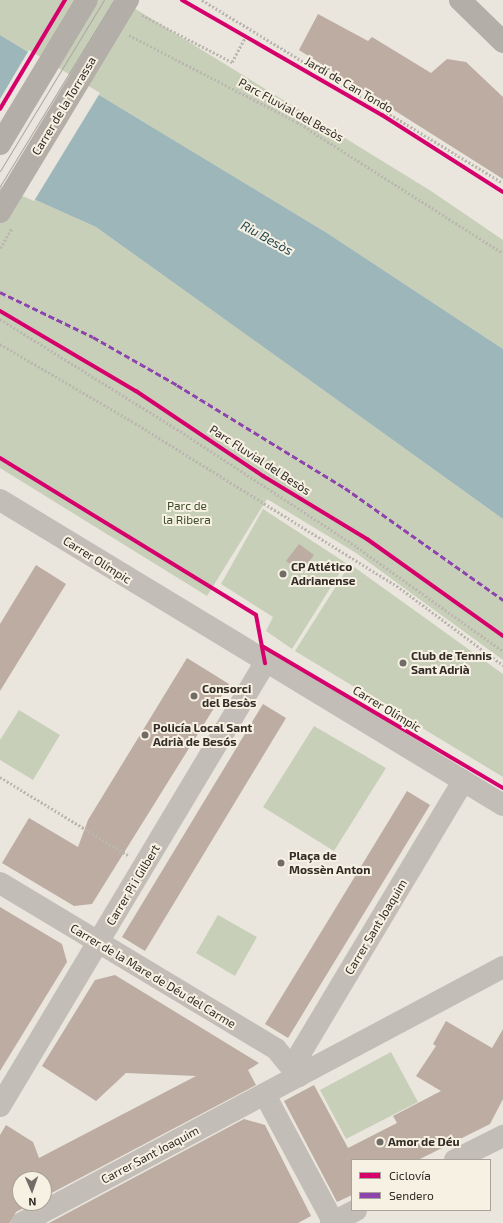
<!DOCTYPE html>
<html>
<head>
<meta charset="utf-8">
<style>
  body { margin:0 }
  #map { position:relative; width:503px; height:1223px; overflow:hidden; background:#eae6de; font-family:"Exo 2",sans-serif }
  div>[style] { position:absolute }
  .green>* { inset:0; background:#c8cfb9 }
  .water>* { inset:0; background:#9cb6b9 }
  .pier>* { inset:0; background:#eae6de }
  .building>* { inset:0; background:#bcaca1 }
  .path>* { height:2.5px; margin-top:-1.25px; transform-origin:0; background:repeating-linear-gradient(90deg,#bbb6af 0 2px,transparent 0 4px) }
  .street>* { height:22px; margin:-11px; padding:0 11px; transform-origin:11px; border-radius:11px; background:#c2bdb7 }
  .secondary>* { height:22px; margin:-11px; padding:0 11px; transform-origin:11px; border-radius:11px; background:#b3aea8 }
  .tram>* { height:1px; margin:-0.5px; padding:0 0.5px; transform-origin:0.5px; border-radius:0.5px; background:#aaa6a1 }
  .path-bridge>* { height:2.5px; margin-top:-1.25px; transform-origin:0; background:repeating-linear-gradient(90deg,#bbb6af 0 2px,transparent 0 4px) }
  .secondary-bridge>* { height:22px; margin:-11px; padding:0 11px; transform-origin:11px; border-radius:11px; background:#b3aea8 }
  .quiet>* { height:3px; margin-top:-1.5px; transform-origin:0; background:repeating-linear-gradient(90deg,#8e44ad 0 6px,transparent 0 9px) }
  .cycleway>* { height:4px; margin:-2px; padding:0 2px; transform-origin:2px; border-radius:2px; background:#d6006c }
  .dots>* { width:11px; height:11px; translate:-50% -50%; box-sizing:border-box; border:2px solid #f7f1e4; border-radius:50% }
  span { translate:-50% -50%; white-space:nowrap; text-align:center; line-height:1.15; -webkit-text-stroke:4px #f7f1e4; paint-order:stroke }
  .street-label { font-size:12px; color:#322b26 }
  .park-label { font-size:12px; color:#3e4e2c }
  .poi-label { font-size:12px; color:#322b26; font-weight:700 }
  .left { translate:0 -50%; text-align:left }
  .water-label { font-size:13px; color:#204750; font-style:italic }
  .legend { position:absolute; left:351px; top:1159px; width:140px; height:52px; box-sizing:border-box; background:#f7f1e4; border:1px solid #a8a298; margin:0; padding:5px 7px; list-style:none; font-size:12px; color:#322b26 }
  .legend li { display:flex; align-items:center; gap:8px; height:20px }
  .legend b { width:20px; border:1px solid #a8a298 }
  .north { position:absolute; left:12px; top:1171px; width:40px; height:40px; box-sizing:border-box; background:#f7f1e4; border:1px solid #a8a298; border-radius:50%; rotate:178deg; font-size:11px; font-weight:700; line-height:16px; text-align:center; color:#322b26 }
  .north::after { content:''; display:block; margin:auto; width:14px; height:18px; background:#726c66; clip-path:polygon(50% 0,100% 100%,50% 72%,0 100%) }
</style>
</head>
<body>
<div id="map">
  <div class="green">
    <div style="clip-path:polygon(0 0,121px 0,431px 191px,503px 240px,503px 349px,327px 233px,0 35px)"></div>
    <div style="clip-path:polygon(0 184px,96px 227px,503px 519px,503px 660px,356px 553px,267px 499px,207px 596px,0 468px)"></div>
    <div style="clip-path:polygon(263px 509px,346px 563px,292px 649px,266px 631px,273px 617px,221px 584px)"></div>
    <div style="clip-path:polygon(350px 564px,503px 674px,503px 777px,295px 651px)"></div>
    <div style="clip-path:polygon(19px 710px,60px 735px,33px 780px,0 760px,0 740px)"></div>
    <div style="clip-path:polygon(314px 726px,386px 768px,334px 851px,263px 807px)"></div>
    <div style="clip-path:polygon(218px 915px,257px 937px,235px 976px,196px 953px)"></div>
    <div style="clip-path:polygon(391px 1052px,418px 1102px,346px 1139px,320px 1090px)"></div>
  </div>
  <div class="water">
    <div style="clip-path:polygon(0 35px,327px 233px,503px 349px,503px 519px,96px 227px,0 184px)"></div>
  </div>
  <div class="pier">
    <div style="clip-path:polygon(29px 50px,100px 93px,34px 201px,0 186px,0 99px)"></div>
  </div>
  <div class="building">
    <div style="clip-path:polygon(318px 14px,368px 41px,372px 37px,431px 73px,447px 59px,466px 62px,503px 97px,503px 179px,299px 50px)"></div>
    <div style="clip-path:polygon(299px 544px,314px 555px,301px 572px,286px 561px)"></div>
    <div style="clip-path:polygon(36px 565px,66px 584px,0 691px,0 624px)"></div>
    <div style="clip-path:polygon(187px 658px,229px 684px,92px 904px,74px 906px,2px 863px,29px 818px,78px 847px,88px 820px)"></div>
    <div style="clip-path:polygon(263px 704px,286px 718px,145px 951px,122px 937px)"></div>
    <div style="clip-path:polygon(407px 791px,430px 805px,288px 1038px,265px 1024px)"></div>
    <div style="clip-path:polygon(0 907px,62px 944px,67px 962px,0 1071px)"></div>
    <div style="clip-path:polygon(115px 975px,259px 1063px,248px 1070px,256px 1085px,44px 1197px,44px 1179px,20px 1179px,20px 1203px,33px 1203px,16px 1212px,10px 1223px,0 1223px,0 1135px,6px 1125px,33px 1142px,39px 1158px,196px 1076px,126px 1073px,96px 1101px,42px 1066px,95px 980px)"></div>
    <div style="clip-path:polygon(446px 1021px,492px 1048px,503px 1029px,503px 1099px,490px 1124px,418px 1160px,352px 1160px,352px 1195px,337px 1202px,284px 1101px,314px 1085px,348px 1148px,397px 1123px,393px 1116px,441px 1091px,416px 1076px,436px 1046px,433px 1044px)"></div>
    <div style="clip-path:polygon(244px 1119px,265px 1125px,311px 1216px,298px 1223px,49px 1223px)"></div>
  </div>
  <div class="path">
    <div style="left:202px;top:0;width:352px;rotate:31.3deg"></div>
    <div style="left:142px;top:15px;width:102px;rotate:27.6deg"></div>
    <div style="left:232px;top:62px;width:30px;rotate:-62deg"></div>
    <div style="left:129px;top:35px;width:189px;rotate:27.4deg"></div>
    <div style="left:297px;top:122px;width:244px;rotate:32.5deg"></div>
    <div style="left:0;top:319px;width:208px;rotate:31.9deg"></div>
    <div style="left:177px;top:429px;width:215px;rotate:33.2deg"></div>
    <div style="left:357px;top:547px;width:179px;rotate:35.5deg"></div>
    <div style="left:0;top:344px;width:156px;rotate:30.3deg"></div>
    <div style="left:135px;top:423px;width:312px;rotate:31.9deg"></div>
    <div style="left:400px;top:588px;width:129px;rotate:36.8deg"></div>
    <div style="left:0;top:777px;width:150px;rotate:31.4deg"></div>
  </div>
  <div class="street">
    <div style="left:0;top:500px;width:588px;rotate:31.23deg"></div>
    <div style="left:0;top:883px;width:322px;rotate:31deg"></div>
    <div style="left:276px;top:1049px;width:35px;rotate:50deg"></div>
    <div style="left:299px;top:1076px;width:24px;rotate:-85deg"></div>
    <div style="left:301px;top:1052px;width:316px;rotate:-59.1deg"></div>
    <div style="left:265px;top:1095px;width:145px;rotate:61.7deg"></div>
    <div style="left:0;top:1106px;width:516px;rotate:-59.11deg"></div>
    <div style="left:455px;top:1160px;width:54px;rotate:-26.6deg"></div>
    <div style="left:22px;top:1223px;width:545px;rotate:-28.02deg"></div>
    <div style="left:331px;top:1223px;width:28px;rotate:-27deg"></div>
  </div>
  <div class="secondary">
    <div style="left:460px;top:0;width:60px;rotate:44.3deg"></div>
  </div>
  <div class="tram">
    <div style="left:0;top:171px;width:200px;rotate:-58.7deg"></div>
    <div style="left:0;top:186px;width:218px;rotate:-58.5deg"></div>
  </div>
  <div class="path-bridge">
    <div style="left:0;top:248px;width:23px;rotate:-59deg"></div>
  </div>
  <div class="secondary-bridge">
    <div style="left:0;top:144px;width:168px;rotate:-58.9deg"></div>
    <div style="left:0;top:212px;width:248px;rotate:-58.9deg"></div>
  </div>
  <div class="quiet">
    <div style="left:0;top:292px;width:103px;rotate:25.8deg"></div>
    <div style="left:93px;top:337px;width:97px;rotate:29.7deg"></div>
    <div style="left:177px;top:385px;width:197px;rotate:31.5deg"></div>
    <div style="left:345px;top:488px;width:194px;rotate:35.3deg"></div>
  </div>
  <div class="cycleway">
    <div style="left:182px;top:0;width:231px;rotate:29.9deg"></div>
    <div style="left:382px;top:115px;width:143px;rotate:32.5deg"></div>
    <div style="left:0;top:109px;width:127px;rotate:-59.2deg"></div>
    <div style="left:0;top:311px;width:158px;rotate:30.5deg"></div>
    <div style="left:136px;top:391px;width:153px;rotate:33.8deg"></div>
    <div style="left:263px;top:476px;width:122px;rotate:31.2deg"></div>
    <div style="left:367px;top:539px;width:167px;rotate:35.5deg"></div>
    <div style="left:0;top:458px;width:300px;rotate:31.5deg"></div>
    <div style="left:256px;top:615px;width:49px;rotate:79.4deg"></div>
    <div style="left:262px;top:646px;width:280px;rotate:30.5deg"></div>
  </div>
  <div class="dots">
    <div style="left:283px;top:574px;background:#726c66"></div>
    <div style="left:403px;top:663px;background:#726c66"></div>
    <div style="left:194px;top:696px;background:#726c66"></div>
    <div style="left:145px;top:735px;background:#726c66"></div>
    <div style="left:281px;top:863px;background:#726c66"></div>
    <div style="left:380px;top:1142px;background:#726c66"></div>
  </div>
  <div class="street-label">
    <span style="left:349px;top:85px;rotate:30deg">Jardí de Can Tondo</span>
    <span style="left:64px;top:106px;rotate:-59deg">Carrer de la Torrassa</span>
    <span style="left:291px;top:110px;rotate:29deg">Parc Fluvial del Besòs</span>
    <span style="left:260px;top:460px;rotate:33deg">Parc Fluvial del Besòs</span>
    <span style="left:97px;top:560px;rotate:32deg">Carrer Olímpic</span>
    <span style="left:387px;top:709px;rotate:31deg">Carrer Olímpic</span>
    <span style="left:133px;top:885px;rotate:-59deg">Carrer Pi i Gilbert</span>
    <span style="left:376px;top:927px;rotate:-59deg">Carrer Sant Joaquim</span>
    <span style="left:153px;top:976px;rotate:31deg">Carrer de la Mare de Déu del Carme</span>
    <span style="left:150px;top:1155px;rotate:-28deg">Carrer Sant Joaquim</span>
  </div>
  <div class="park-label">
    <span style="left:187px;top:513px">Parc de<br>la Ribera</span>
  </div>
  <div class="poi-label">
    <span class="left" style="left:291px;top:574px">CP Atlético<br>Adrianense</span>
    <span class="left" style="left:411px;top:663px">Club de Tennis<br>Sant Adrià</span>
    <span class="left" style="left:202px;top:696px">Consorci<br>del Besòs</span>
    <span class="left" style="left:153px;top:735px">Policía Local Sant<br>Adrià de Besós</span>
    <span class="left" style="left:289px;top:863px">Plaça de<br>Mossèn Anton</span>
    <span class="left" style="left:388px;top:1142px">Amor de Déu</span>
  </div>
  <div class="water-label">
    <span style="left:267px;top:238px;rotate:29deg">Riu Besòs</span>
  </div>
  <ul class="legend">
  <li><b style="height:5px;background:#d6006c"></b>Ciclovía</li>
  <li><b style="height:5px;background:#8e44ad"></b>Sendero</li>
  </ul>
  <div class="north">N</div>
</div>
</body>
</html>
